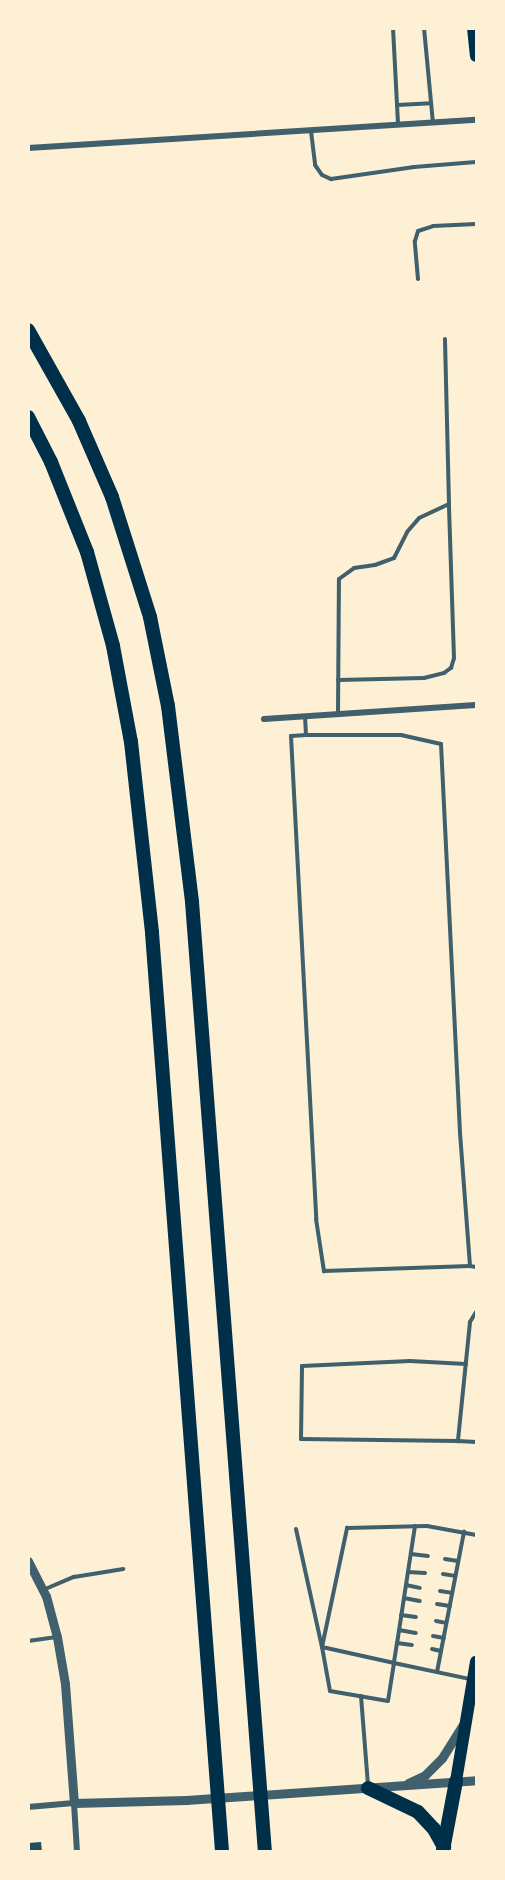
<!DOCTYPE html>
<html>
<head>
<meta charset="utf-8">
<style>
  body { margin:0 }
  #map { position:relative; width:505px; height:1880px; overflow:hidden; background:#fdf0d5; font-family:"DM Sans",sans-serif }
  div>[style] { position:absolute }
  .building>* { inset:0; background:#264d5e }
  .service>* { height:4px; margin:-2px; padding:0 2px; transform-origin:2px; border-radius:2px; background:#3f606c }
  .minor>* { height:6px; margin:-3px; padding:0 3px; transform-origin:3px; border-radius:3px; background:#3f606c }
  .tertiary>* { height:9px; margin:-4.5px; padding:0 4.5px; transform-origin:4.5px; border-radius:4.5px; background:#3f606c }
  .primary>* { height:12px; margin:-6px; padding:0 6px; transform-origin:6px; border-radius:6px; background:#003049 }
  .motorway>* { height:14px; margin:-7px; padding:0 7px; transform-origin:7px; border-radius:7px; background:#003049 }
  span { translate:-50% -50%; white-space:nowrap; text-align:center; line-height:1.15; -webkit-text-stroke:5px #fdf0d5; paint-order:stroke }
  .frame { position:absolute; inset:0; border:30px solid #fdf0d5; pointer-events:none }
</style>
</head>
<body>
<div id="map">
  <div class="building">
    <div style="clip-path:polygon(41px 1842px,42px 1852px,28px 1852px,28px 1843px)"></div>
  </div>
  <div class="service">
    <div style="left:393px;top:28px;width:96px;rotate:87deg"></div>
    <div style="left:424px;top:28px;width:95px;rotate:84.6deg"></div>
    <div style="left:397px;top:105px;width:34px;rotate:-3deg"></div>
    <div style="left:311px;top:131px;width:34px;rotate:83deg"></div>
    <div style="left:315px;top:165px;width:12px;rotate:55deg"></div>
    <div style="left:322px;top:175px;width:10px;rotate:24deg"></div>
    <div style="left:331px;top:179px;width:84px;rotate:-8.2deg"></div>
    <div style="left:414px;top:167px;width:62px;rotate:-4.6deg"></div>
    <div style="left:418px;top:279px;width:38px;rotate:-95deg"></div>
    <div style="left:415px;top:241px;width:10px;rotate:-73deg"></div>
    <div style="left:418px;top:231px;width:16px;rotate:-18deg"></div>
    <div style="left:433px;top:226px;width:43px;rotate:-2.7deg"></div>
    <div style="left:338px;top:680px;width:86px;rotate:-1.3deg"></div>
    <div style="left:424px;top:678px;width:21px;rotate:-14deg"></div>
    <div style="left:444px;top:673px;width:9px;rotate:-36deg"></div>
    <div style="left:451px;top:668px;width:10px;rotate:-73deg"></div>
    <div style="left:454px;top:658px;width:154px;rotate:-91.9deg"></div>
    <div style="left:338px;top:714px;width:135px;rotate:-89.6deg"></div>
    <div style="left:339px;top:579px;width:19px;rotate:-36deg"></div>
    <div style="left:354px;top:568px;width:21px;rotate:-8deg"></div>
    <div style="left:375px;top:565px;width:20px;rotate:-20deg"></div>
    <div style="left:394px;top:558px;width:29px;rotate:-63deg"></div>
    <div style="left:407px;top:532px;width:18px;rotate:-49deg"></div>
    <div style="left:419px;top:518px;width:33px;rotate:-25deg"></div>
    <div style="left:449px;top:504px;width:165px;rotate:-91.4deg"></div>
    <div style="left:305px;top:716px;width:19px;rotate:87deg"></div>
    <div style="left:306px;top:735px;width:95px"></div>
    <div style="left:401px;top:735px;width:41px;rotate:12.7deg"></div>
    <div style="left:441px;top:744px;width:389px;rotate:87.2deg"></div>
    <div style="left:460px;top:1133px;width:133px;rotate:85.7deg"></div>
    <div style="left:470px;top:1266px;width:6px;rotate:9deg"></div>
    <div style="left:306px;top:735px;width:15px;rotate:176deg"></div>
    <div style="left:291px;top:736px;width:484px;rotate:87deg"></div>
    <div style="left:316px;top:1219px;width:53px;rotate:81.3deg"></div>
    <div style="left:324px;top:1271px;width:146px;rotate:-2deg"></div>
    <div style="left:476px;top:1312px;width:12px;rotate:121deg"></div>
    <div style="left:470px;top:1322px;width:120px;rotate:95.8deg"></div>
    <div style="left:458px;top:1441px;width:18px;rotate:3deg"></div>
    <div style="left:458px;top:1441px;width:157px;rotate:-179.3deg"></div>
    <div style="left:301px;top:1439px;width:73px;rotate:-89.2deg"></div>
    <div style="left:302px;top:1366px;width:108px;rotate:-2.7deg"></div>
    <div style="left:410px;top:1361px;width:56px;rotate:3.1deg"></div>
    <div style="left:415px;top:1526px;width:118px;rotate:98.7deg"></div>
    <div style="left:397px;top:1643px;width:20px;rotate:99deg"></div>
    <div style="left:394px;top:1663px;width:38px;rotate:99deg"></div>
    <div style="left:388px;top:1701px;width:59px;rotate:-170.2deg"></div>
    <div style="left:330px;top:1691px;width:45px;rotate:-100.3deg"></div>
    <div style="left:322px;top:1647px;width:74px;rotate:12.5deg"></div>
    <div style="left:394px;top:1663px;width:78px;rotate:11.9deg"></div>
    <div style="left:296px;top:1529px;width:121px;rotate:77.6deg"></div>
    <div style="left:322px;top:1647px;width:122px;rotate:-78.1deg"></div>
    <div style="left:347px;top:1528px;width:80px;rotate:-1.4deg"></div>
    <div style="left:427px;top:1526px;width:50px;rotate:10.4deg"></div>
    <div style="left:411px;top:1554px;width:17px;rotate:7deg"></div>
    <div style="left:445px;top:1559px;width:13px;rotate:9deg"></div>
    <div style="left:408px;top:1572px;width:17px;rotate:3deg"></div>
    <div style="left:443px;top:1574px;width:12px;rotate:9deg"></div>
    <div style="left:406px;top:1585px;width:14px;rotate:12deg"></div>
    <div style="left:43px;top:1590px;width:34px;rotate:-23deg"></div>
    <div style="left:74px;top:1577px;width:50px;rotate:-9.3deg"></div>
    <div style="left:440px;top:1591px;width:12px;rotate:9deg"></div>
    <div style="left:404px;top:1598px;width:16px;rotate:11deg"></div>
    <div style="left:437px;top:1604px;width:13px;rotate:9deg"></div>
    <div style="left:401px;top:1615px;width:15px;rotate:8deg"></div>
    <div style="left:436px;top:1621px;width:10px;rotate:11deg"></div>
    <div style="left:399px;top:1630px;width:17px;rotate:10deg"></div>
    <div style="left:433px;top:1636px;width:11px;rotate:10deg"></div>
    <div style="left:28px;top:1641px;width:29px;rotate:-8deg"></div>
    <div style="left:397px;top:1643px;width:15px;rotate:8deg"></div>
    <div style="left:432px;top:1649px;width:9px;rotate:13deg"></div>
    <div style="left:437px;top:1672px;width:143px;rotate:-79.1deg"></div>
    <div style="left:361px;top:1696px;width:88px;rotate:85.5deg"></div>
  </div>
  <div class="minor">
    <div style="left:28px;top:148px;width:449px;rotate:-3.6deg"></div>
    <div style="left:264px;top:719px;width:212px;rotate:-3.8deg"></div>
    <div style="left:28px;top:1807px;width:46px;rotate:-5deg"></div>
    <div style="left:74px;top:1803px;width:49px;rotate:86.5deg"></div>
  </div>
  <div class="tertiary">
    <div style="left:28px;top:1561px;width:39px;rotate:63deg"></div>
    <div style="left:46px;top:1596px;width:42px;rotate:75deg"></div>
    <div style="left:57px;top:1637px;width:48px;rotate:80.3deg"></div>
    <div style="left:65px;top:1684px;width:119px;rotate:85.7deg"></div>
    <div style="left:74px;top:1803px;width:112px;rotate:-1.5deg"></div>
    <div style="left:186px;top:1800px;width:291px;rotate:-3.9deg"></div>
    <div style="left:408px;top:1783px;width:19px;rotate:-25deg"></div>
    <div style="left:425px;top:1775px;width:24px;rotate:-45deg"></div>
    <div style="left:442px;top:1758px;width:39px;rotate:-58deg"></div>
  </div>
  <div class="primary">
    <div style="left:473px;top:28px;width:28px;rotate:84deg"></div>
    <div style="left:456px;top:1781px;width:121px;rotate:-80.5deg"></div>
  </div>
  <div class="motorway">
    <div style="left:28px;top:330px;width:104px;rotate:60.7deg"></div>
    <div style="left:79px;top:421px;width:83px;rotate:66.5deg"></div>
    <div style="left:112px;top:497px;width:126px;rotate:72.4deg"></div>
    <div style="left:150px;top:617px;width:91px;rotate:78.6deg"></div>
    <div style="left:168px;top:706px;width:197px;rotate:83deg"></div>
    <div style="left:192px;top:902px;width:953px;rotate:85.61deg"></div>
    <div style="left:28px;top:417px;width:51px;rotate:62.9deg"></div>
    <div style="left:51px;top:462px;width:97px;rotate:68.2deg"></div>
    <div style="left:87px;top:552px;width:98px;rotate:74.5deg"></div>
    <div style="left:113px;top:646px;width:98px;rotate:79.4deg"></div>
    <div style="left:131px;top:742px;width:192px;rotate:83.7deg"></div>
    <div style="left:152px;top:933px;width:922px;rotate:85.64deg"></div>
    <div style="left:368px;top:1788px;width:55px;rotate:25.6deg"></div>
    <div style="left:418px;top:1812px;width:23px;rotate:47deg"></div>
    <div style="left:434px;top:1829px;width:21px;rotate:61deg"></div>
    <div style="left:443px;top:1850px;width:70px;rotate:-79.3deg"></div>
  </div>
  <div class="frame"></div>
</div>
</body>
</html>
